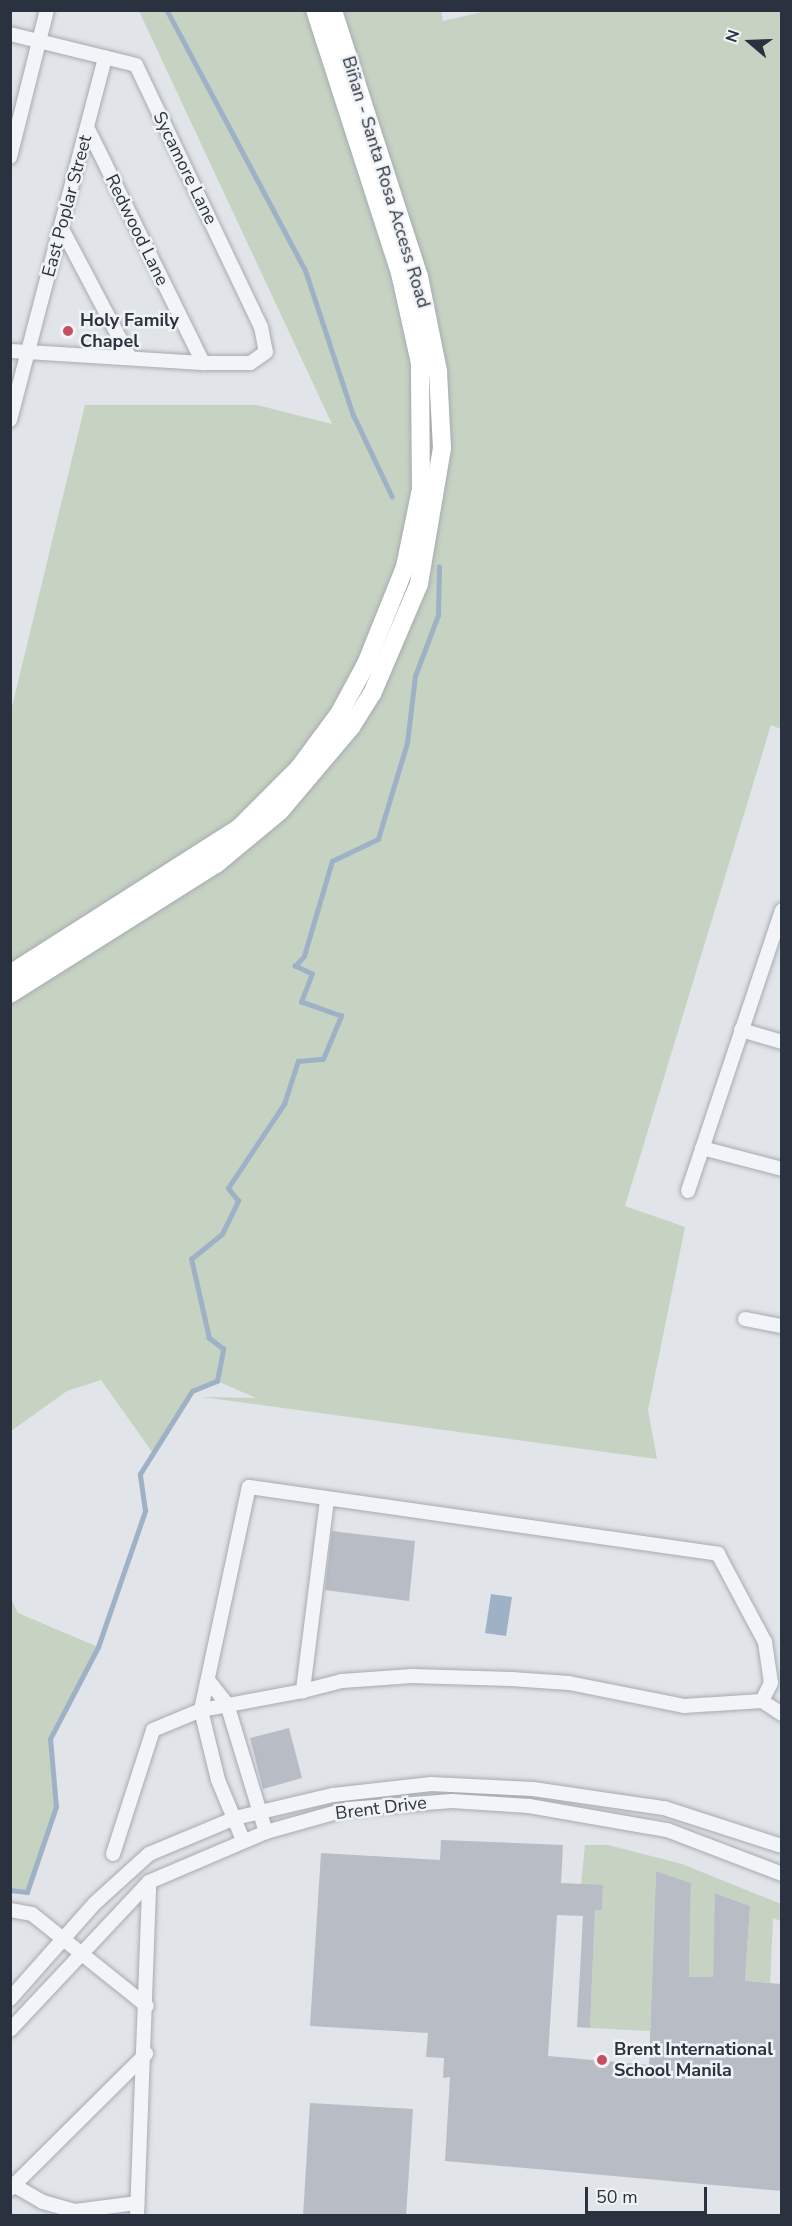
<!DOCTYPE html>
<html>
<head>
<meta charset="utf-8">
<style>
  body { margin:0 }
  #map { position:relative; width:792px; height:2226px; overflow:hidden; background:#e1e4e8; font-family:"Nunito Sans",sans-serif }
  div>[style] { position:absolute }
  .green>* { inset:0; background:#c6d2c2 }
  .water>* { inset:0; background:#9eb1c6 }
  .stream>* { height:4.5px; margin:-2.25px; padding:0 2.25px; transform-origin:2.25px; border-radius:2.25px; background:#9eb1c6 }
  .building>* { inset:0; background:#b8bdc5 }
  .roads { filter:drop-shadow(0 0 2px #a6abb2) drop-shadow(0 0 2px #a6abb2) }
  .street>* { height:14px; margin:-7px; padding:0 7px; transform-origin:7px; border-radius:7px; background:#f3f4f7 }
  .secondary>* { height:18px; margin:-9px; padding:0 9px; transform-origin:9px; border-radius:9px; background:#fff }
  .dots>* { width:16px; height:16px; translate:-50% -50%; box-sizing:border-box; border:3px solid #f0f3f6; border-radius:50% }
  span { translate:-50% -50%; white-space:nowrap; text-align:center; line-height:1.15; -webkit-text-stroke:5px #f0f3f6; paint-order:stroke }
  .street-label { font-size:18px; color:#2a323f }
  .poi-label { font-size:18px; color:#2a323f; font-weight:700 }
  .left { translate:0 -50%; text-align:left }
  .frame { position:absolute; inset:0; border:12px solid #2a323f; pointer-events:none }
  .north { position:absolute; left:720px; top:12px; width:60px; height:60px; -webkit-text-stroke:4px #f0f3f6; paint-order:stroke; rotate:289deg; font-size:16px; font-weight:700; line-height:24px; text-align:center; color:#2a323f }
  .north::after { content:''; display:block; margin:auto; width:21px; height:27px; background:#2a323f; clip-path:polygon(50% 0,100% 100%,50% 72%,0 100%) }
  .scale { position:absolute; left:585px; top:2187px; width:122px; height:27px; box-sizing:border-box; border:3px solid #2a323f; border-top:0; padding-left:8px; font-size:18px; line-height:21px; white-space:nowrap; color:#2a323f; -webkit-text-stroke:4px #f0f3f6; paint-order:stroke }
</style>
</head>
<body>
<div id="map">
  <div class="green">
    <div style="clip-path:polygon(441px 10px,443px 21px,491px 10px,781px 11px,781px 729px,771px 725px,625px 1206px,685px 1227px,648px 1410px,657px 1459px,202px 1397px,256px 1398px,217px 1381px,192px 1391px,153px 1453px,101px 1380px,67px 1391px,11px 1431px,11px 711px,85px 405px,257px 405px,332px 424px,139px 11px)"></div>
    <div style="clip-path:polygon(11px 1599px,18px 1613px,98px 1647px,50px 1739px,56px 1807px,27px 1892px,11px 1890px)"></div>
    <div style="clip-path:polygon(585px 1845px,608px 1845px,682px 1864px,781px 1904px,781px 1921px,773px 1918px,770px 1983px,745px 1981px,750px 1906px,716px 1893px,713px 1977px,689px 1977px,691px 1883px,656px 1871px,650px 2031px,590px 2028px,595px 1910px,602px 1910px,603px 1886px,581px 1885px)"></div>
  </div>
  <div class="water">
    <div style="clip-path:polygon(491px 1594px,512px 1597px,506px 1636px,485px 1633px)"></div>
  </div>
  <div class="stream">
    <div style="left:167px;top:10px;width:293px;rotate:62deg"></div>
    <div style="left:305px;top:269px;width:153px;rotate:71.7deg"></div>
    <div style="left:353px;top:414px;width:91px;rotate:64.6deg"></div>
    <div style="left:10px;top:1890px;width:17px;rotate:7deg"></div>
    <div style="left:27px;top:1892px;width:90px;rotate:-71.2deg"></div>
    <div style="left:56px;top:1807px;width:68px;rotate:-95deg"></div>
    <div style="left:50px;top:1739px;width:104px;rotate:-62.4deg"></div>
    <div style="left:98px;top:1647px;width:144px;rotate:-70.9deg"></div>
    <div style="left:145px;top:1511px;width:37px;rotate:-98deg"></div>
    <div style="left:140px;top:1474px;width:98px;rotate:-57.9deg"></div>
    <div style="left:192px;top:1391px;width:27px;rotate:-22deg"></div>
    <div style="left:217px;top:1381px;width:33px;rotate:-79deg"></div>
    <div style="left:223px;top:1349px;width:18px;rotate:-142deg"></div>
    <div style="left:209px;top:1338px;width:81px;rotate:-102.8deg"></div>
    <div style="left:191px;top:1259px;width:40px;rotate:-39deg"></div>
    <div style="left:222px;top:1234px;width:37px;rotate:-64deg"></div>
    <div style="left:238px;top:1201px;width:16px;rotate:-128deg"></div>
    <div style="left:228px;top:1188px;width:101px;rotate:-56.3deg"></div>
    <div style="left:284px;top:1104px;width:45px;rotate:-72deg"></div>
    <div style="left:298px;top:1061px;width:25px;rotate:-5deg"></div>
    <div style="left:323px;top:1059px;width:47px;rotate:-67.3deg"></div>
    <div style="left:341px;top:1016px;width:42px;rotate:-160.7deg"></div>
    <div style="left:301px;top:1002px;width:30px;rotate:-69deg"></div>
    <div style="left:312px;top:974px;width:19px;rotate:-155deg"></div>
    <div style="left:295px;top:966px;width:13px;rotate:-48deg"></div>
    <div style="left:304px;top:956px;width:99px;rotate:-73.6deg"></div>
    <div style="left:332px;top:861px;width:51px;rotate:-25.6deg"></div>
    <div style="left:378px;top:839px;width:100px;rotate:-73.2deg"></div>
    <div style="left:407px;top:743px;width:67px;rotate:-83.2deg"></div>
    <div style="left:415px;top:676px;width:65px;rotate:-69.3deg"></div>
    <div style="left:438px;top:615px;width:48px;rotate:-88.8deg"></div>
  </div>
  <div class="building">
    <div style="clip-path:polygon(332px 1531px,415px 1541px,409px 1601px,325px 1590px)"></div>
    <div style="clip-path:polygon(289px 1728px,302px 1778px,263px 1789px,250px 1738px)"></div>
    <div style="clip-path:polygon(441px 1840px,563px 1845px,561px 1883px,603px 1885px,602px 1910px,595px 1910px,590px 2028px,577px 2027px,583px 1916px,557px 1915px,548px 2056px,649px 2065px,656px 1871px,691px 1883px,689px 1977px,713px 1977px,715px 1893px,750px 1906px,745px 1981px,782px 1984px,782px 2191px,445px 2161px,450px 2077px,443px 2078px,444px 2058px,426px 2057px,428px 2033px,310px 2026px,321px 1853px,440px 1860px)"></div>
    <div style="clip-path:polygon(310px 2103px,413px 2109px,406px 2216px,303px 2216px)"></div>
  </div>
  <div class="roads">
    <div class="street">
      <div style="left:10px;top:34px;width:130px;rotate:13.8deg"></div>
      <div style="left:136px;top:65px;width:290px;rotate:64.5deg"></div>
      <div style="left:261px;top:327px;width:25px;rotate:79deg"></div>
      <div style="left:266px;top:352px;width:19px;rotate:145deg"></div>
      <div style="left:250px;top:363px;width:47px;rotate:180deg"></div>
      <div style="left:203px;top:363px;width:193px;rotate:-176.4deg"></div>
      <div style="left:88px;top:129px;width:261px;rotate:63.8deg"></div>
      <div style="left:10px;top:157px;width:152px;rotate:-75.9deg"></div>
      <div style="left:62px;top:229px;width:144px;rotate:62.2deg"></div>
      <div style="left:10px;top:420px;width:375px;rotate:-75.3deg"></div>
      <div style="left:741px;top:1030px;width:43px;rotate:16.3deg"></div>
      <div style="left:702px;top:1148px;width:83px;rotate:14.7deg"></div>
      <div style="left:688px;top:1191px;width:296px;rotate:-71.5deg"></div>
      <div style="left:745px;top:1319px;width:38px;rotate:11deg"></div>
      <div style="left:327px;top:1500px;width:193px;rotate:97.2deg"></div>
      <div style="left:303px;top:1691px;width:40px;rotate:-14.4deg"></div>
      <div style="left:342px;top:1681px;width:70px;rotate:-4.1deg"></div>
      <div style="left:412px;top:1676px;width:99px;rotate:1.7deg"></div>
      <div style="left:511px;top:1679px;width:58px;rotate:3.9deg"></div>
      <div style="left:569px;top:1683px;width:117px;rotate:11.3deg"></div>
      <div style="left:684px;top:1706px;width:78px;rotate:-3.7deg"></div>
      <div style="left:762px;top:1701px;width:24px;rotate:33deg"></div>
      <div style="left:208px;top:1680px;width:31px;rotate:52deg"></div>
      <div style="left:227px;top:1704px;width:134px;rotate:73.1deg"></div>
      <div style="left:243px;top:1840px;width:65px;rotate:-112.6deg"></div>
      <div style="left:218px;top:1780px;width:72px;rotate:-103.7deg"></div>
      <div style="left:201px;top:1710px;width:228px;rotate:-77.9deg"></div>
      <div style="left:249px;top:1487px;width:474px;rotate:8.1deg"></div>
      <div style="left:718px;top:1554px;width:100px;rotate:61.9deg"></div>
      <div style="left:765px;top:1642px;width:41px;rotate:81.7deg"></div>
      <div style="left:771px;top:1683px;width:20px;rotate:117deg"></div>
      <div style="left:113px;top:1854px;width:130px;rotate:-72.1deg"></div>
      <div style="left:153px;top:1730px;width:52px;rotate:-22.6deg"></div>
      <div style="left:201px;top:1710px;width:104px;rotate:-10.6deg"></div>
      <div style="left:10px;top:1910px;width:22px;rotate:10deg"></div>
      <div style="left:32px;top:1914px;width:147px;rotate:38.7deg"></div>
      <div style="left:10px;top:1999px;width:128px;rotate:-48.5deg"></div>
      <div style="left:95px;top:1903px;width:73px;rotate:-42.2deg"></div>
      <div style="left:149px;top:1854px;width:93px;rotate:-22.7deg"></div>
      <div style="left:235px;top:1818px;width:101px;rotate:-13.2deg"></div>
      <div style="left:333px;top:1795px;width:99px;rotate:-6.4deg"></div>
      <div style="left:431px;top:1784px;width:102px;rotate:2.8deg"></div>
      <div style="left:533px;top:1789px;width:132px;rotate:8.3deg"></div>
      <div style="left:664px;top:1808px;width:124px;rotate:17.9deg"></div>
      <div style="left:10px;top:2030px;width:203px;rotate:-46.8deg"></div>
      <div style="left:149px;top:1882px;width:127px;rotate:-23.1deg"></div>
      <div style="left:266px;top:1832px;width:85px;rotate:-15.7deg"></div>
      <div style="left:348px;top:1809px;width:104px;rotate:-4.4deg"></div>
      <div style="left:452px;top:1801px;width:77px;rotate:3.7deg"></div>
      <div style="left:529px;top:1806px;width:140px;rotate:9.9deg"></div>
      <div style="left:667px;top:1830px;width:123px;rotate:20.9deg"></div>
      <div style="left:10px;top:2183px;width:38px;rotate:30deg"></div>
      <div style="left:43px;top:2202px;width:33px;rotate:16deg"></div>
      <div style="left:75px;top:2211px;width:63px;rotate:-7.4deg"></div>
      <div style="left:10px;top:2189px;width:192px;rotate:-44.8deg"></div>
      <div style="left:137px;top:2216px;width:334px;rotate:-87.9deg"></div>
    </div>
    <div class="secondary">
      <div style="left:10px;top:974px;width:272px;rotate:-32.5deg"></div>
      <div style="left:239px;top:828px;width:85px;rotate:-45deg"></div>
      <div style="left:299px;top:768px;width:67px;rotate:-53.5deg"></div>
      <div style="left:339px;top:714px;width:57px;rotate:-61.6deg"></div>
      <div style="left:366px;top:664px;width:105px;rotate:-68.1deg"></div>
      <div style="left:405px;top:567px;width:80px;rotate:-78.4deg"></div>
      <div style="left:421px;top:489px;width:126px;rotate:-90.5deg"></div>
      <div style="left:420px;top:363px;width:92px;rotate:-102.5deg"></div>
      <div style="left:400px;top:273px;width:276px;rotate:-107.9deg"></div>
      <div style="left:10px;top:994px;width:244px;rotate:-32.3deg"></div>
      <div style="left:216px;top:864px;width:83px;rotate:-39.6deg"></div>
      <div style="left:280px;top:811px;width:110px;rotate:-49.8deg"></div>
      <div style="left:351px;top:727px;width:39px;rotate:-58deg"></div>
      <div style="left:372px;top:694px;width:120px;rotate:-66.9deg"></div>
      <div style="left:419px;top:584px;width:138px;rotate:-80.4deg"></div>
      <div style="left:442px;top:448px;width:77px;rotate:-93deg"></div>
      <div style="left:438px;top:371px;width:96px;rotate:-101.4deg"></div>
      <div style="left:419px;top:277px;width:281px;rotate:-107.9deg"></div>
    </div>
  </div>
  <div class="dots">
    <div style="left:68px;top:331px;background:#c44f60"></div>
    <div style="left:602px;top:2060px;background:#c44f60"></div>
  </div>
  <div class="street-label">
    <span style="left:185px;top:168px;rotate:64deg">Sycamore Lane</span>
    <span style="left:386px;top:182px;rotate:73deg">Biñan - Santa Rosa Access Road</span>
    <span style="left:67px;top:206px;rotate:-75deg">East Poplar Street</span>
    <span style="left:137px;top:230px;rotate:64deg">Redwood Lane</span>
    <span style="left:381px;top:1808px;rotate:-7deg">Brent Drive</span>
  </div>
  <div class="poi-label">
    <span class="left" style="left:80px;top:331px">Holy Family<br>Chapel</span>
    <span class="left" style="left:614px;top:2060px">Brent International<br>School Manila</span>
  </div>
  <div class="frame"></div>
  <div class="north">N</div>
  <div class="scale">50 m</div>
</div>
</body>
</html>
